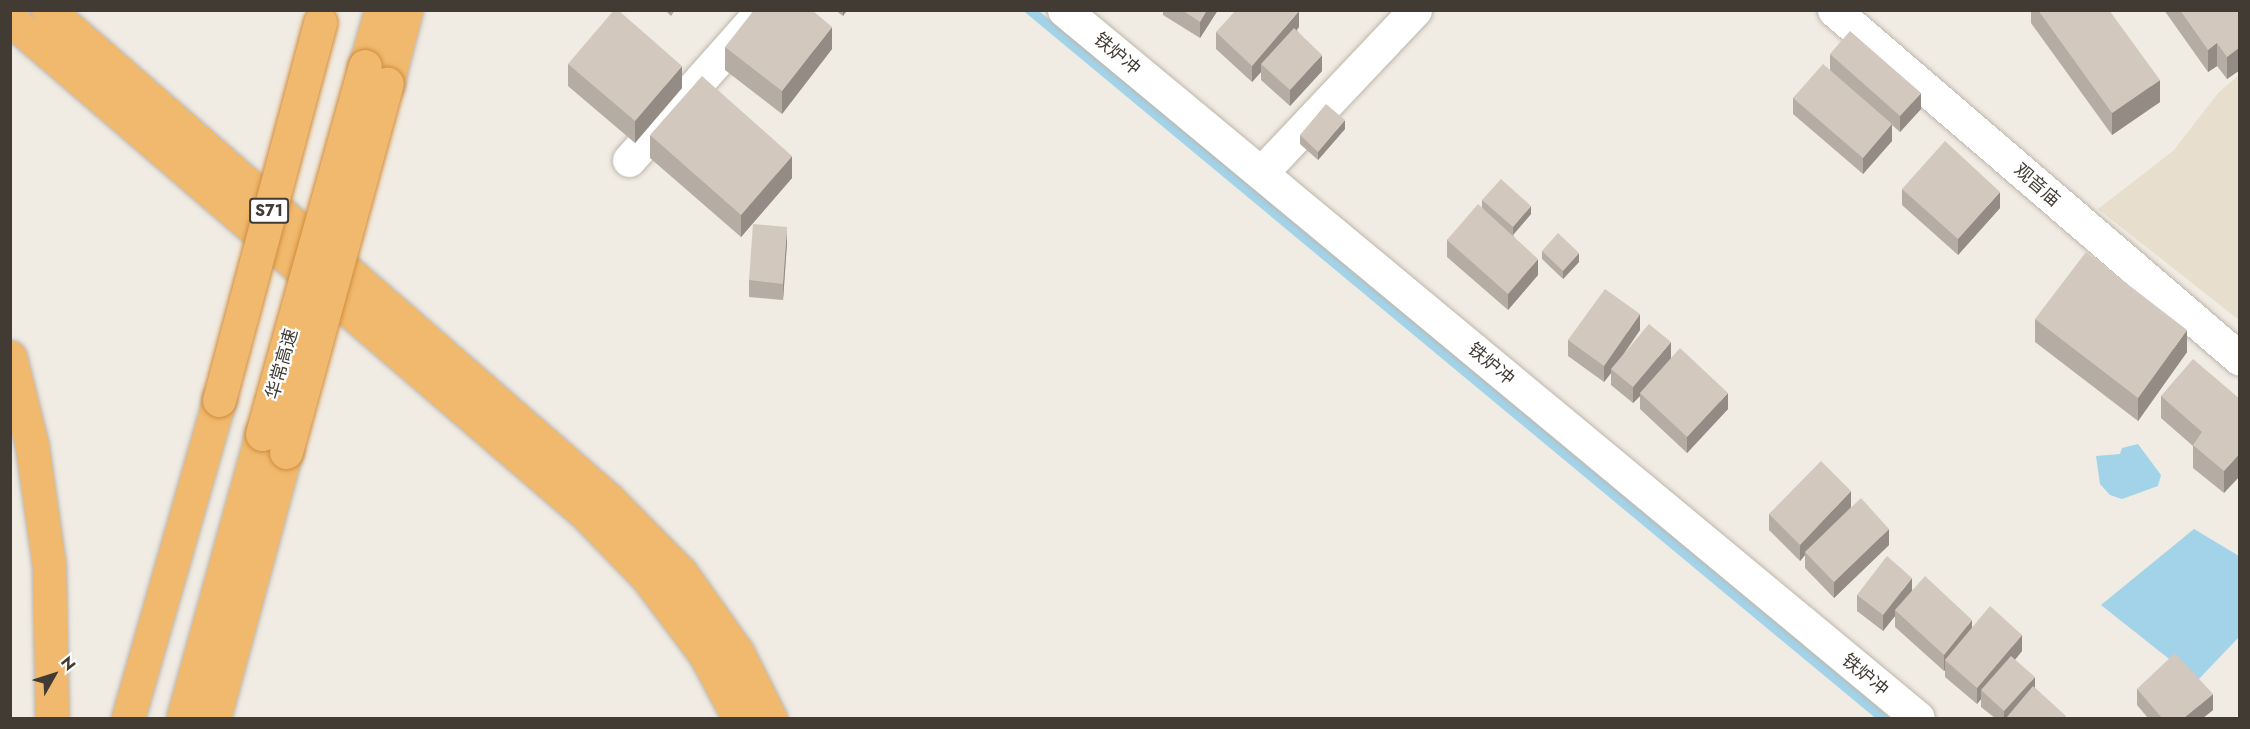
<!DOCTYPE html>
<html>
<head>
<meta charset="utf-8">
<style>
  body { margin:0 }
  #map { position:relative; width:2250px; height:729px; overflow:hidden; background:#f0ebe3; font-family:Jost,"Noto Sans SC",sans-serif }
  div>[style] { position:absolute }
  .education>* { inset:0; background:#e8dece }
  .water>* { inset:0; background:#a3d3e9 }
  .stream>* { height:10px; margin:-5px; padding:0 5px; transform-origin:5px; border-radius:5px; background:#a3d3e9 }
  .roads { filter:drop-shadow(0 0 2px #bdb5aa) drop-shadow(0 0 2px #bdb5aa) }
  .minor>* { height:33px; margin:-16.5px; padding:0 16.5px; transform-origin:16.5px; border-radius:16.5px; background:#fff }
  .highway>* { height:33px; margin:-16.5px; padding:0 16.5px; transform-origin:16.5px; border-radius:16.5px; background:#f1b96d }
  .bridges { filter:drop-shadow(0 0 2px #cf8d3e) drop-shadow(0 0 2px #cf8d3e) }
  .highway-bridge>* { height:33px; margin:-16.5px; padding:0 16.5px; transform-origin:16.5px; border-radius:16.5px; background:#f1b96d }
  .wall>* { inset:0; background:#b5aca3 }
  .shaded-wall>* { inset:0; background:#948c84 }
  .building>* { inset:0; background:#d3c8bd }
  span { translate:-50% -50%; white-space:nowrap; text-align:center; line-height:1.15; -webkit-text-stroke:4.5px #fff; paint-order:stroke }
  .shield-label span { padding:2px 4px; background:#fff; border:2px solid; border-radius:4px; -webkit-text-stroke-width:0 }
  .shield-label { font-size:16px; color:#413b34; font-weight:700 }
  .street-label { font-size:18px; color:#413b34 }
  .frame { position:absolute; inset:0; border:12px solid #413b34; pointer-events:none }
  .north { position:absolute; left:24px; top:645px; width:60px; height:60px; -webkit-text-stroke:4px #fff; paint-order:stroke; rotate:51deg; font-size:16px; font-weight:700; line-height:24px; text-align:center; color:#413b34 }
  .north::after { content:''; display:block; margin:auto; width:21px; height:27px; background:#413b34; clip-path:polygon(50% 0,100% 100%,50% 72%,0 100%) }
</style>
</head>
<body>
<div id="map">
  <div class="education">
    <div style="clip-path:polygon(2239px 75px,2239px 320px,2098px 209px,2173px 151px,2219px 92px)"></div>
  </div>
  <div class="water">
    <div style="clip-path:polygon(2138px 444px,2161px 475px,2158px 486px,2122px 499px,2110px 495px,2100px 484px,2096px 456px,2120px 454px,2122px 448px)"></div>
    <div style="clip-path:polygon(2194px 529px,2239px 556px,2239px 637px,2197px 681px,2101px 605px)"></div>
  </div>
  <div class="stream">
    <div style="left:1030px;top:10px;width:1109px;rotate:39.69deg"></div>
  </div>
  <div class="roads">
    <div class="minor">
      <div style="left:1064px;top:10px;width:1109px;rotate:39.66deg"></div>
      <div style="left:1834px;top:10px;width:535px;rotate:40.68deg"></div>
      <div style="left:629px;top:160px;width:200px;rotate:-48.4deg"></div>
      <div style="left:1261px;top:173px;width:224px;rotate:-46.6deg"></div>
    </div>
    <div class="highway">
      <div style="left:48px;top:10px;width:743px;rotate:41.13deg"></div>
      <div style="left:608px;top:499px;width:104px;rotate:45.4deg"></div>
      <div style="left:681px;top:573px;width:97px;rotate:54.7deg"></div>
      <div style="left:737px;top:652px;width:74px;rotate:63.4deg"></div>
      <div style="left:10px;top:19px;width:758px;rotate:40.67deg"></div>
      <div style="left:585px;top:513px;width:91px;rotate:45.9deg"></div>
      <div style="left:648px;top:578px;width:95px;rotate:53.1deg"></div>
      <div style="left:705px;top:654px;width:72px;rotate:62deg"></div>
      <div style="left:365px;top:66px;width:58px;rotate:-74.1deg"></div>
      <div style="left:387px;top:84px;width:76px;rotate:-75.6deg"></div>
      <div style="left:10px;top:357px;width:92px;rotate:76.1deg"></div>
      <div style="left:32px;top:446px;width:121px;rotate:81.9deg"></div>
      <div style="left:49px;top:566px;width:152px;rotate:88.9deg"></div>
      <div style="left:128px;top:718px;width:331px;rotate:-74deg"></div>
      <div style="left:183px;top:718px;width:295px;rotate:-74.5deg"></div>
      <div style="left:214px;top:718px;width:276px;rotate:-74.9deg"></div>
    </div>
  </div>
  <div class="bridges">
    <div class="highway-bridge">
      <div style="left:219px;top:400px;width:391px;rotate:-75deg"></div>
      <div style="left:262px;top:434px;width:382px;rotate:-74.4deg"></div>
      <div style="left:286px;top:452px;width:382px;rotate:-74.7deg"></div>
    </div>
  </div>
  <div class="wall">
    <div style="clip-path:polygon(665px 10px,675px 10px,671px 16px)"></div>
    <div style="clip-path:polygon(835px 10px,847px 10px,843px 16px)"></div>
    <div style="clip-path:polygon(1163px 10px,1218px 10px,1200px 38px,1163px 15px)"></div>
    <div style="clip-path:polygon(2031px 10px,2109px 10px,2160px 102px,2112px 135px,2031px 23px)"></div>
    <div style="clip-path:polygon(2164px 10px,2240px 10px,2240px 70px,2227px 79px,2217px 66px,2208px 72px)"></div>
    <div style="clip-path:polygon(1299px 27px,1297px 30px,1322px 71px,1290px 106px,1261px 80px,1261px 72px,1252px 82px,1216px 49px,1216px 32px)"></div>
    <div style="clip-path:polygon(725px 47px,832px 49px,782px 114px,725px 70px)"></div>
    <div style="clip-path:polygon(1830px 54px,1921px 109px,1900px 132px,1892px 125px,1892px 141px,1863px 174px,1793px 114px,1793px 98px,1830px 70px)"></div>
    <div style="clip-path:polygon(568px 64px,682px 88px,635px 143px,568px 86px)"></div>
    <div style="clip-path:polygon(1345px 129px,1318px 160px,1300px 144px,1300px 135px)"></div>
    <div style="clip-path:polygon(650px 135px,792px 178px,741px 237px,650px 158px)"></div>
    <div style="clip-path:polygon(1902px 189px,2000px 208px,1958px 255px,1902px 205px)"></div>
    <div style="clip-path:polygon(1482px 200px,1531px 214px,1513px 235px,1538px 275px,1508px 310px,1447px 257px,1447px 240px,1482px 208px)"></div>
    <div style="clip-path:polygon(787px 243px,783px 300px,749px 297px,749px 280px)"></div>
    <div style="clip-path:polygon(1542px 251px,1579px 262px,1563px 279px,1542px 259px)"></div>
    <div style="clip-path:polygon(2035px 319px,2187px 352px,2138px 421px,2035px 342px)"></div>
    <div style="clip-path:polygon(1640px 330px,1624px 354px,1671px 358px,1728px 409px,1687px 453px,1640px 409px,1640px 396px,1633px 403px,1611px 385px,1611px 373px,1604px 382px,1568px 356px,1568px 340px)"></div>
    <div style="clip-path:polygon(2161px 396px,2240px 399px,2224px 493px,2193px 468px,2193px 446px,2161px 418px)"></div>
    <div style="clip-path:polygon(1851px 507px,1889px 545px,1834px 598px,1805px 568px,1805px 555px,1800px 561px,1769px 530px,1769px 514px)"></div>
    <div style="clip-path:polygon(1912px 590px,1972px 628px,2022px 651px,2015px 660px,2035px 688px,2066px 718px,1995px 718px,1981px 707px,1981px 699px,1977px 704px,1945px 677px,1945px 670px,1944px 671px,1895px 627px,1895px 616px,1883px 631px,1857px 611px,1857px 595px)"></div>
    <div style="clip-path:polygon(2137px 689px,2213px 710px,2203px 718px,2148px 718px,2137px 705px)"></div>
  </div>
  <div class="shaded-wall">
    <div style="clip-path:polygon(843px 10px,847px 10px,843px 16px)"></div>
    <div style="clip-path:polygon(1207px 10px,1218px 10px,1200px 38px,1200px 22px)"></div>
    <div style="clip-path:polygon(1299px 11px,1299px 27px,1265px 67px,1261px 64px,1261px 72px,1252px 82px,1252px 66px)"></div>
    <div style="clip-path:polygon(832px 27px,832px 49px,782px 114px,782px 91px)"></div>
    <div style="clip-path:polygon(2217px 43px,2217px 66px,2208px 72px,2208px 50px)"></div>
    <div style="clip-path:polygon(2240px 47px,2240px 70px,2227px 79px,2227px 57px)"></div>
    <div style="clip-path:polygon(1322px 55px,1322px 71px,1290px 106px,1290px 90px)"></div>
    <div style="clip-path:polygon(682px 66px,682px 88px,635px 143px,635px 121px)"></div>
    <div style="clip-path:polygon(2160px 80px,2160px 102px,2112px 135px,2112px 113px)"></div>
    <div style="clip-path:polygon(1921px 93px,1921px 109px,1900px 132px,1900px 116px)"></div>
    <div style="clip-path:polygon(1345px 120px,1345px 129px,1318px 160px,1318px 152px)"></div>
    <div style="clip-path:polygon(1892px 124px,1892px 141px,1863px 174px,1863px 158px)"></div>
    <div style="clip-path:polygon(792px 156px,792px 178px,741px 237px,741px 215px)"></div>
    <div style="clip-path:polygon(2000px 192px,2000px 208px,1958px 255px,1958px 239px)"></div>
    <div style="clip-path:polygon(1531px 206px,1531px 214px,1513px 235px,1513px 227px)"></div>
    <div style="clip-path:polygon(787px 227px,787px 243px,783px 300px,783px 284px)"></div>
    <div style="clip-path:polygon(1579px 253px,1579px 262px,1563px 279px,1563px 271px)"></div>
    <div style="clip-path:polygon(1538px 259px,1538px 275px,1508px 310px,1508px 294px)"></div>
    <div style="clip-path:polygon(1640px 314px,1640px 330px,1612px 370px,1611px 369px,1611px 373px,1604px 382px,1604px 366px)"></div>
    <div style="clip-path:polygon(2187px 330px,2187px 352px,2138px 421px,2138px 398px)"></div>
    <div style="clip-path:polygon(1671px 342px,1671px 359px,1640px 393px,1640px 396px,1633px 403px,1633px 387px)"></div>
    <div style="clip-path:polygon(1728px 393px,1728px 409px,1687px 453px,1687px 437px)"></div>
    <div style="clip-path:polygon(2240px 453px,2240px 476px,2224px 493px,2224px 471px)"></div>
    <div style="clip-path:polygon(1851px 491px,1851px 507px,1805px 552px,1805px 555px,1800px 561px,1800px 545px)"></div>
    <div style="clip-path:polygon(1889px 529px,1889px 545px,1834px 598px,1834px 582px)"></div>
    <div style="clip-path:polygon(1912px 578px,1912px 594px,1895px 610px,1895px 616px,1883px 631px,1883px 615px)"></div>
    <div style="clip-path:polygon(1972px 620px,1972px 636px,1945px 660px,1945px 670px,1944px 671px,1944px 655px)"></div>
    <div style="clip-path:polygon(2022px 635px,2022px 651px,1986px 694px,1981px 690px,1981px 699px,1977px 704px,1977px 688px)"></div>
    <div style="clip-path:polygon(2035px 677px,2035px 693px,2007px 717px,2007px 718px,2004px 718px,2004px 711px)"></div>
    <div style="clip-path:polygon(2213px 694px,2213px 710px,2203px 718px,2184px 718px)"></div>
  </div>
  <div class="building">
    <div style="clip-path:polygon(614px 10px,618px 10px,682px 66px,635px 121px,568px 64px)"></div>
    <div style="clip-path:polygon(754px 10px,812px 10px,832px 27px,782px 91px,725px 47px)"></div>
    <div style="clip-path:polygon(1182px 10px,1207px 10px,1200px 22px)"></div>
    <div style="clip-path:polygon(1236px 10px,1298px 10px,1299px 11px,1252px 66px,1216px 32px)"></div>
    <div style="clip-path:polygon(2038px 10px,2109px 10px,2160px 80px,2112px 113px)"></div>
    <div style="clip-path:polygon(2180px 10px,2240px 10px,2240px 47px,2227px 57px,2217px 43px,2208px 50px)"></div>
    <div style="clip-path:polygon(1294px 28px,1322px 55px,1290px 90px,1261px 64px)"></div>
    <div style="clip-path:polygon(1850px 31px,1921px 93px,1900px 116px,1830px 54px)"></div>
    <div style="clip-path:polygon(1823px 64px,1892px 124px,1863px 158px,1793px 98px)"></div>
    <div style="clip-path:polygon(702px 76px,792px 156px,741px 215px,650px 135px)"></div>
    <div style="clip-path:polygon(1326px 104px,1345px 120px,1318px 152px,1300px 135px)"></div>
    <div style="clip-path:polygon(1945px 141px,2000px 192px,1958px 239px,1902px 189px)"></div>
    <div style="clip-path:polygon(1501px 179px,1531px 206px,1513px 227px,1482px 200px)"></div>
    <div style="clip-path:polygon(1478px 204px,1538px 259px,1508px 294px,1447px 240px)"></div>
    <div style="clip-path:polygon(753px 224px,787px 227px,783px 284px,749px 280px)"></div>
    <div style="clip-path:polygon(1558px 233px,1579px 253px,1563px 271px,1542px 251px)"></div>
    <div style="clip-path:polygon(2086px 252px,2187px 330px,2138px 398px,2035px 319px)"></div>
    <div style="clip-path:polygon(1605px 289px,1640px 314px,1604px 366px,1568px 340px)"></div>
    <div style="clip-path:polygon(1649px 324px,1671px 342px,1633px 387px,1611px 369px)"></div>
    <div style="clip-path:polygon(1680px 348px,1728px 393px,1687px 437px,1640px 393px)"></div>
    <div style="clip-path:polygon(2193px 359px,2240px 399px,2240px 453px,2224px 471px,2193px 445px,2202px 432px,2161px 396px)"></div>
    <div style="clip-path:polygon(1821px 461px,1851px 491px,1800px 545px,1769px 514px)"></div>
    <div style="clip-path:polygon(1861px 498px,1889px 529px,1834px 582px,1805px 552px)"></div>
    <div style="clip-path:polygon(1887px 556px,1912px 578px,1883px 615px,1857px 595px)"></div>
    <div style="clip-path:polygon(1925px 576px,1972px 620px,1944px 655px,1895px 610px)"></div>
    <div style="clip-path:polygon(1990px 606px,2022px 635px,1977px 688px,1945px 660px)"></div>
    <div style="clip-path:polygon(2175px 653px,2213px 694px,2184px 718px,2162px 718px,2137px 689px)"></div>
    <div style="clip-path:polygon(2011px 656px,2035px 677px,2004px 711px,1981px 690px)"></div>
    <div style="clip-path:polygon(2033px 686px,2066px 716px,2064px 718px,2009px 718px,2007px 717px)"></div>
  </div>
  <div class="shield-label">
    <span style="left:269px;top:211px">S71</span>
  </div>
  <div class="street-label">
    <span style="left:1117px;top:54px;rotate:40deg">铁炉冲</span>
    <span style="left:2037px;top:185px;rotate:41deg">观音庙</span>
    <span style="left:282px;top:364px;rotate:-74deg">华常高速</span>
    <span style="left:1491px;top:364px;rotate:40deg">铁炉冲</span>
    <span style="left:1865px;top:675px;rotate:40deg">铁炉冲</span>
  </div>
  <div class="frame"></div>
  <div class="north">N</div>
</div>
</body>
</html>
